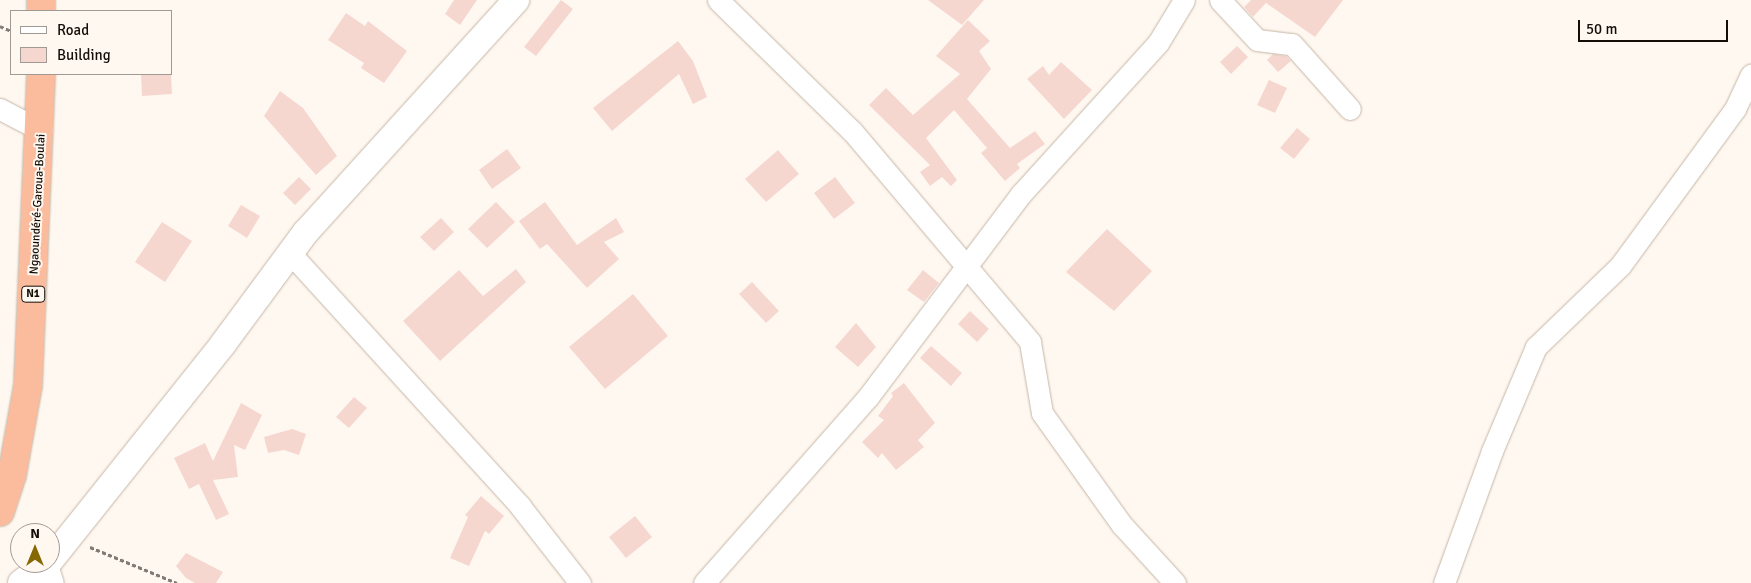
<!DOCTYPE html>
<html>
<head>
<meta charset="utf-8">
<style>
  body { margin:0 }
  #map { position:relative; width:1751px; height:583px; overflow:hidden; background:#fff8f1; font-family:Signika,sans-serif }
  div>[style] { position:absolute }
  .building>* { inset:0; background:#f6d7d0 }
  .path>* { height:3px; margin-top:-1.5px; transform-origin:0; background:repeating-linear-gradient(90deg,#817b75 0 4px,transparent 0 6.5px) }
  .roads { filter:drop-shadow(0 0 1px #c4b6a5) drop-shadow(0 0 1px #c4b6a5) }
  .minor>* { height:21px; margin:-10.5px; padding:0 10.5px; transform-origin:10.5px; border-radius:10.5px; background:#fff }
  .tertiary>* { height:26px; margin:-13px; padding:0 13px; transform-origin:13px; border-radius:13px; background:#fff }
  .trunk>* { height:28px; margin:-14px; padding:0 14px; transform-origin:14px; border-radius:14px; background:#fbbc9e }
  span { translate:-50% -50%; white-space:nowrap; text-align:center; line-height:1.15; -webkit-text-stroke:4px #fff8f1; paint-order:stroke }
  .shield-label span { padding:1px 4px; background:#fff8f1; border:1px solid; border-radius:4px; -webkit-text-stroke-width:0 }
  .shield-label { font-size:11px; color:#130e08; font-weight:700 }
  .street-label { font-size:12px; color:#130e08 }
  .legend { position:absolute; left:10px; top:10px; width:162px; height:65px; box-sizing:border-box; background:#fff8f1; border:1px solid #a19a94; margin:0; padding:6px 9px; list-style:none; font-size:15px; color:#130e08 }
  .legend li { display:flex; align-items:center; gap:10px; height:25px }
  .legend b { width:25px; border:1px solid #a19a94 }
  .north { position:absolute; left:10px; top:523px; width:50px; height:50px; box-sizing:border-box; background:#fff8f1; border:1px solid #a19a94; border-radius:50%; rotate:0deg; font-size:14px; font-weight:700; line-height:20px; text-align:center; color:#130e08 }
  .north::after { content:''; display:block; margin:auto; width:18px; height:22px; background:#866802; clip-path:polygon(50% 0,100% 100%,50% 72%,0 100%) }
  .scale { position:absolute; left:1578px; top:20px; width:150px; height:22px; box-sizing:border-box; border:2px solid #130e08; border-top:0; padding-left:6px; font-size:15px; line-height:18px; white-space:nowrap; color:#130e08; -webkit-text-stroke:4px #fff8f1; paint-order:stroke }
</style>
</head>
<body>
<div id="map">
  <div class="building">
    <div style="clip-path:polygon(454px 0,477px 0,460px 25px,445px 14px)"></div>
    <div style="clip-path:polygon(561px 0,573px 9px,536px 56px,524px 47px)"></div>
    <div style="clip-path:polygon(928px 0,984px 0,962px 25px)"></div>
    <div style="clip-path:polygon(1251px 0,1343px 0,1315px 37px,1266px 3px,1253px 17px,1244px 7px)"></div>
    <div style="clip-path:polygon(346px 13px,365px 26px,368px 21px,407px 51px,384px 83px,361px 68px,364px 63px,328px 40px)"></div>
    <div style="clip-path:polygon(968px 20px,990px 41px,979px 51px,991px 69px,967px 99px,1010px 148px,1035px 131px,1045px 144px,1017px 164px,1020px 168px,1005px 181px,981px 153px,987px 148px,954px 110px,926px 138px,957px 180px,951px 186px,942px 177px,930px 186px,920px 172px,930px 165px,869px 105px,886px 88px,913px 115px,960px 74px,936px 56px)"></div>
    <div style="clip-path:polygon(678px 41px,693px 61px,707px 97px,693px 104px,679px 74px,612px 131px,593px 108px)"></div>
    <div style="clip-path:polygon(1237px 46px,1248px 57px,1231px 74px,1220px 62px)"></div>
    <div style="clip-path:polygon(1273px 54px,1286px 56px,1291px 61px,1278px 72px,1267px 60px)"></div>
    <div style="clip-path:polygon(1061px 62px,1092px 90px,1064px 119px,1027px 79px,1043px 66px,1049px 75px)"></div>
    <div style="clip-path:polygon(141px 74px,171px 74px,172px 94px,142px 96px)"></div>
    <div style="clip-path:polygon(1269px 80px,1287px 88px,1275px 113px,1257px 105px)"></div>
    <div style="clip-path:polygon(280px 91px,303px 108px,337px 156px,316px 175px,264px 116px)"></div>
    <div style="clip-path:polygon(1297px 128px,1310px 139px,1294px 159px,1280px 148px)"></div>
    <div style="clip-path:polygon(507px 149px,521px 168px,492px 189px,479px 170px)"></div>
    <div style="clip-path:polygon(778px 150px,799px 174px,766px 202px,745px 179px)"></div>
    <div style="clip-path:polygon(299px 177px,311px 189px,295px 205px,283px 193px)"></div>
    <div style="clip-path:polygon(835px 177px,855px 203px,834px 219px,814px 193px)"></div>
    <div style="clip-path:polygon(496px 202px,515px 222px,487px 248px,468px 229px)"></div>
    <div style="clip-path:polygon(545px 202px,577px 245px,616px 218px,624px 232px,604px 242px,619px 259px,587px 288px,547px 244px,540px 249px,519px 221px)"></div>
    <div style="clip-path:polygon(241px 205px,260px 216px,247px 238px,228px 226px)"></div>
    <div style="clip-path:polygon(441px 218px,454px 232px,434px 251px,420px 237px)"></div>
    <div style="clip-path:polygon(162px 222px,192px 241px,165px 282px,135px 262px)"></div>
    <div style="clip-path:polygon(1107px 229px,1152px 271px,1114px 311px,1066px 272px)"></div>
    <div style="clip-path:polygon(516px 269px,526px 282px,440px 361px,403px 321px,459px 270px,483px 296px)"></div>
    <div style="clip-path:polygon(923px 270px,939px 283px,924px 302px,907px 290px)"></div>
    <div style="clip-path:polygon(752px 282px,779px 311px,766px 323px,739px 294px)"></div>
    <div style="clip-path:polygon(633px 294px,668px 336px,605px 389px,569px 347px)"></div>
    <div style="clip-path:polygon(970px 311px,989px 329px,977px 342px,958px 324px)"></div>
    <div style="clip-path:polygon(856px 323px,876px 347px,858px 367px,835px 347px)"></div>
    <div style="clip-path:polygon(931px 346px,962px 373px,951px 386px,920px 358px)"></div>
    <div style="clip-path:polygon(904px 383px,935px 423px,918px 440px,924px 447px,896px 470px,882px 453px,878px 458px,862px 442px,884px 420px,878px 416px,893px 396px,891px 393px)"></div>
    <div style="clip-path:polygon(354px 397px,367px 408px,349px 428px,336px 417px)"></div>
    <div style="clip-path:polygon(241px 403px,262px 415px,245px 450px,234px 445px,238px 477px,213px 480px,229px 514px,216px 520px,199px 484px,189px 489px,174px 458px,205px 443px,213px 461px)"></div>
    <div style="clip-path:polygon(292px 429px,306px 434px,299px 455px,284px 450px,268px 453px,264px 437px)"></div>
    <div style="clip-path:polygon(481px 496px,504px 516px,489px 534px,485px 531px,469px 566px,450px 558px,468px 517px,465px 515px)"></div>
    <div style="clip-path:polygon(635px 516px,652px 537px,626px 558px,609px 537px)"></div>
    <div style="clip-path:polygon(186px 553px,223px 572px,216px 583px,195px 583px,186px 578px,176px 566px)"></div>
  </div>
  <div class="path">
    <div style="left:0;top:26px;width:12px;rotate:24deg"></div>
    <div style="left:90px;top:547px;width:94px;rotate:22.5deg"></div>
  </div>
  <div class="roads">
    <div class="minor">
      <div style="left:718px;top:0;width:187px;rotate:44.4deg"></div>
      <div style="left:852px;top:131px;width:276px;rotate:49.8deg"></div>
      <div style="left:1030px;top:342px;width:72px;rotate:80.4deg"></div>
      <div style="left:1042px;top:413px;width:138px;rotate:54.5deg"></div>
      <div style="left:1122px;top:525px;width:79px;rotate:47.6deg"></div>
      <div style="left:1220px;top:0;width:54px;rotate:47.2deg"></div>
      <div style="left:1257px;top:40px;width:35px;rotate:7deg"></div>
      <div style="left:1292px;top:44px;width:87px;rotate:48.3deg"></div>
      <div style="left:0;top:109px;width:47px;rotate:27.6deg"></div>
      <div style="left:291px;top:254px;width:341px;rotate:47.7deg"></div>
      <div style="left:520px;top:506px;width:98px;rotate:52.1deg"></div>
      <div style="left:47px;top:565px;width:19px;rotate:72deg"></div>
      <div style="left:704px;top:583px;width:248px;rotate:-48.6deg"></div>
      <div style="left:868px;top:397px;width:254px;rotate:-53deg"></div>
      <div style="left:1021px;top:194px;width:204px;rotate:-47.8deg"></div>
      <div style="left:1158px;top:43px;width:50px;rotate:-58.8deg"></div>
      <div style="left:1444px;top:583px;width:140px;rotate:-70deg"></div>
      <div style="left:1492px;top:451px;width:113px;rotate:-67.1deg"></div>
      <div style="left:1536px;top:347px;width:117px;rotate:-44deg"></div>
      <div style="left:1620px;top:266px;width:195px;rotate:-53.8deg"></div>
      <div style="left:1735px;top:109px;width:38px;rotate:-65deg"></div>
    </div>
    <div class="tertiary">
      <div style="left:50px;top:561px;width:278px;rotate:-51.4deg"></div>
      <div style="left:223px;top:344px;width:139px;rotate:-53.5deg"></div>
      <div style="left:306px;top:232px;width:313px;rotate:-47.8deg"></div>
      <div style="left:21px;top:583px;width:34px;rotate:-37deg"></div>
    </div>
    <div class="trunk">
      <div style="left:41px;top:11px;width:11px;rotate:-90deg"></div>
      <div style="left:0;top:512px;width:39px;rotate:-72deg"></div>
      <div style="left:12px;top:475px;width:91px;rotate:-79.9deg"></div>
      <div style="left:28px;top:385px;width:311px;rotate:-87.6deg"></div>
    </div>
  </div>
  <div class="shield-label">
    <span style="left:33px;top:294px">N1</span>
  </div>
  <div class="street-label">
    <span style="left:38px;top:204px;rotate:-87deg">Ngaoundéré-Garoua-Boulai</span>
  </div>
  <ul class="legend">
  <li><b style="height:6px;background:#fff"></b>Road</li>
  <li><b style="height:14px;background:#f6d7d0"></b>Building</li>
  </ul>
  <div class="north">N</div>
  <div class="scale">50 m</div>
</div>
</body>
</html>
